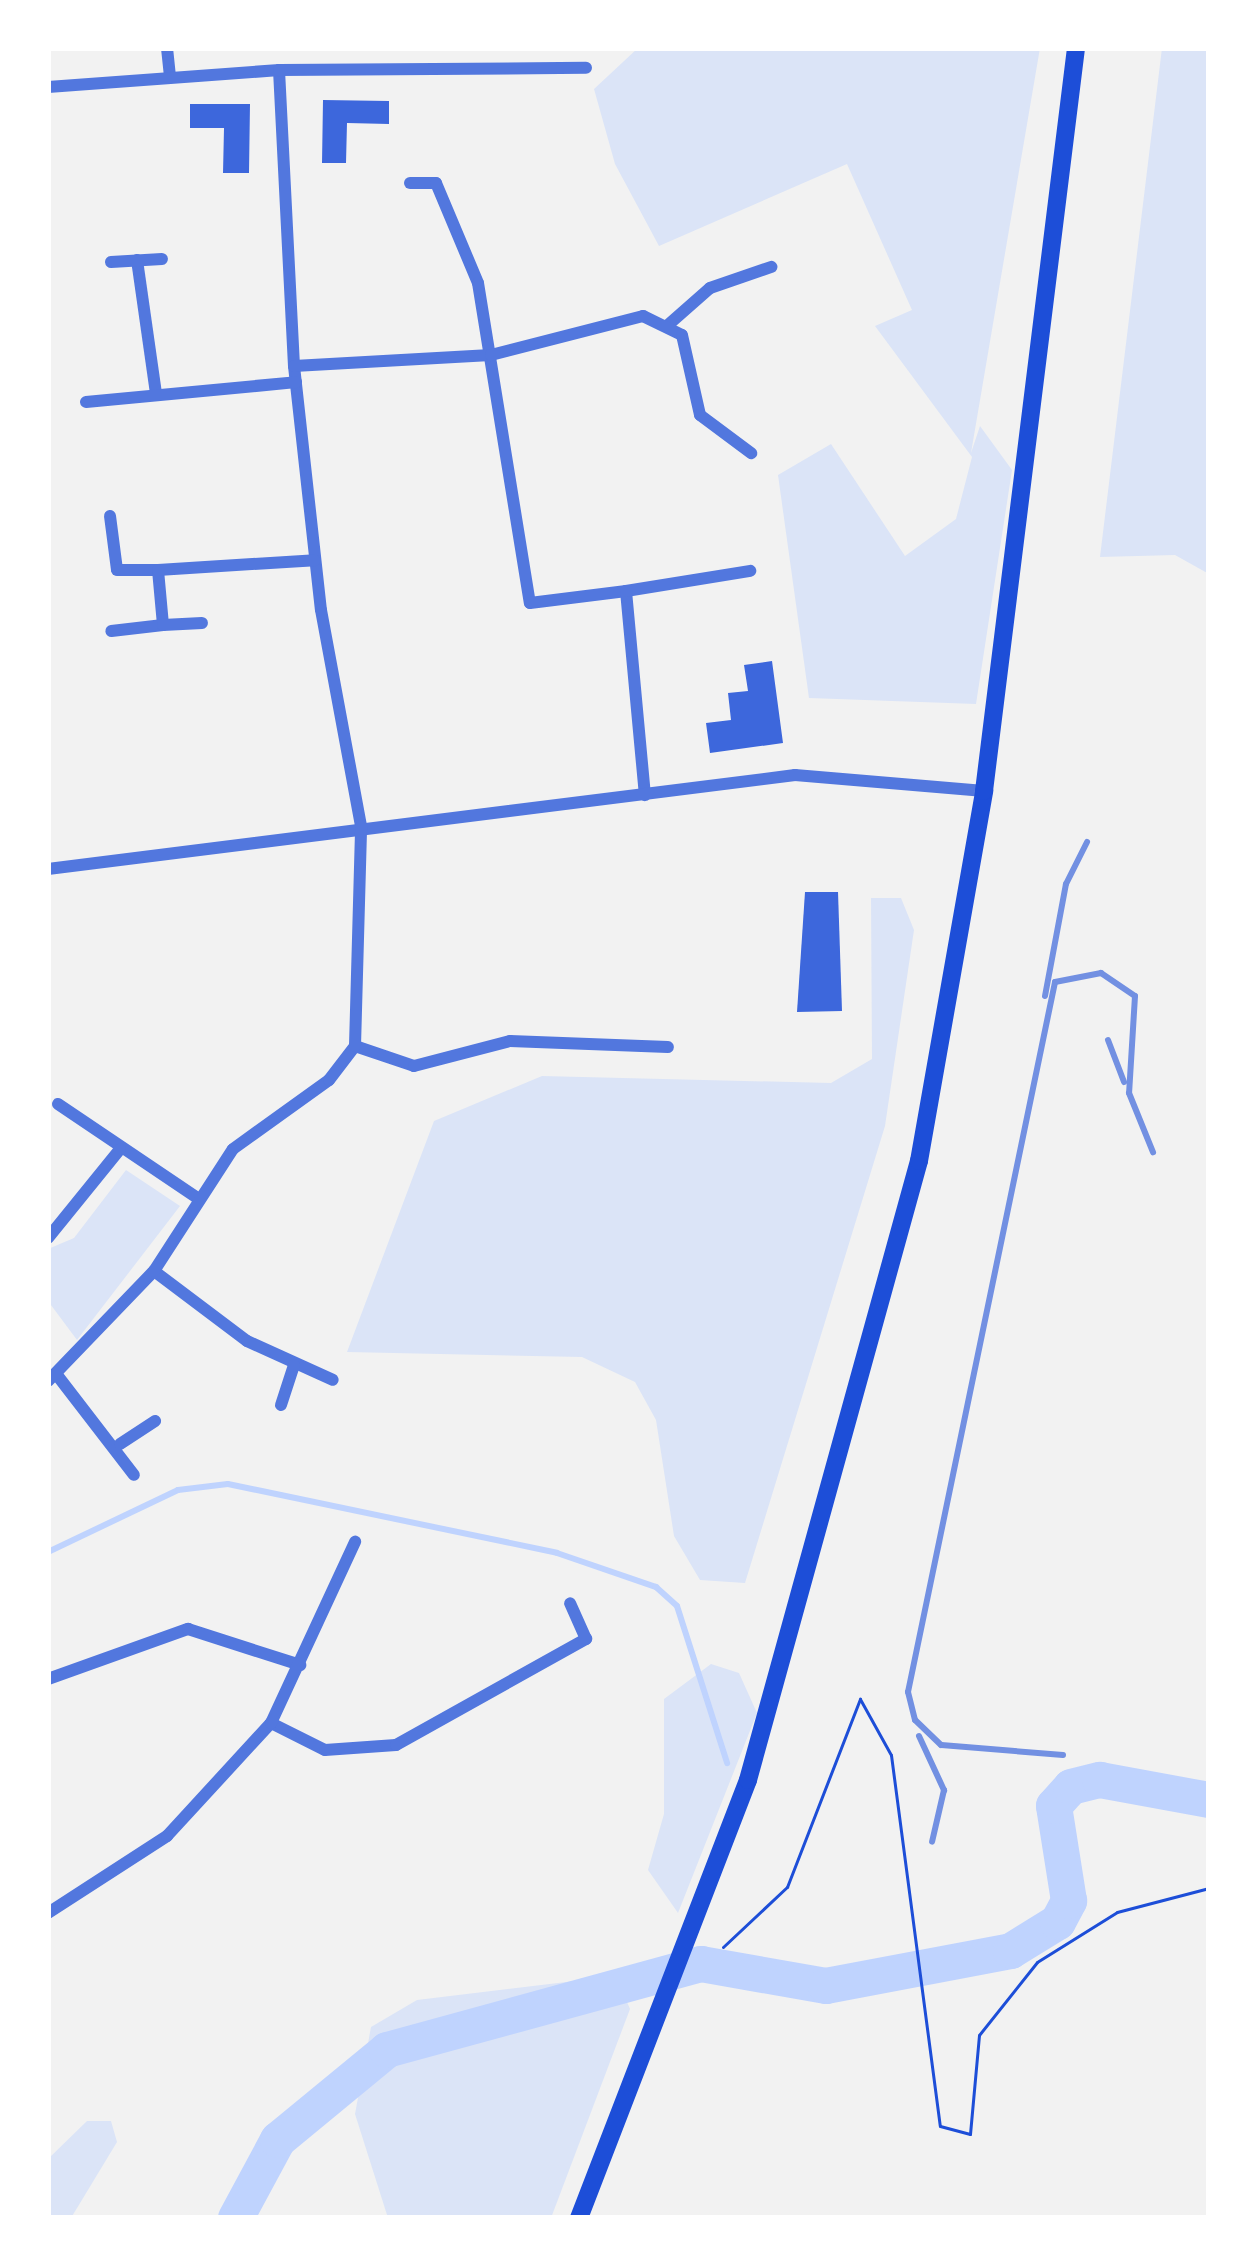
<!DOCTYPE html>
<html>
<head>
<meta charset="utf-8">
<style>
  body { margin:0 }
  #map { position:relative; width:1257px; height:2266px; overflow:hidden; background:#f2f2f2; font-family:Inter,sans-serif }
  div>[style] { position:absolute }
  .green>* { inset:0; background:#dbe4f7 }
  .stream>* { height:6px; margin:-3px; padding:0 3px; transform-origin:3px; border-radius:3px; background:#bfd3fe }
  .river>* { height:36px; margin:-18px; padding:0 18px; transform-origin:18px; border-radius:18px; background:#bfd3fe }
  .building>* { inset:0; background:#3d67dc }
  .path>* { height:3px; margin:-1.5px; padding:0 1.5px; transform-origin:1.5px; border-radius:1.5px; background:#1d4ed8 }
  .minor>* { height:12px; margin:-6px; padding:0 6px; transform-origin:6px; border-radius:6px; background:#5277de }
  .primary>* { height:18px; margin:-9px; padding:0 9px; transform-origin:9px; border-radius:9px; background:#1d4ed8 }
  .rail>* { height:6px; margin:-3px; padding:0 3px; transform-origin:3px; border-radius:3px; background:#7290e2 }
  span { translate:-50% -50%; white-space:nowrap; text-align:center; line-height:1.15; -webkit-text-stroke:9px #fff; paint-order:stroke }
  .frame { position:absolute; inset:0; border:51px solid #fff; pointer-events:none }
</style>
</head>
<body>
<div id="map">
  <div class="green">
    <div style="clip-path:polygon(638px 48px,1040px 48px,971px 453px,980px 426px,1012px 470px,976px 704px,809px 698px,778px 475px,831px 444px,905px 556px,956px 519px,972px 457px,875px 326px,912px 310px,847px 164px,659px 246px,615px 164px,594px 89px)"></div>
    <div style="clip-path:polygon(1162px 48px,1209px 48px,1209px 574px,1175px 555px,1100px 557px)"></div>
    <div style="clip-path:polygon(871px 898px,901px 898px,914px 930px,885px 1126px,745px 1583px,700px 1580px,674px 1536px,656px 1420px,635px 1382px,582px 1357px,347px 1352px,434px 1121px,542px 1076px,831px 1083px,872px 1059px)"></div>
    <div style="clip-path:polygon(126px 1170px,180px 1206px,77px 1340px,48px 1301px,48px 1249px,74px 1238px)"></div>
    <div style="clip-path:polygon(711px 1664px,739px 1673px,757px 1713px,678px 1913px,648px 1870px,664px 1814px,664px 1699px)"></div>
    <div style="clip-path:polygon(616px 1976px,630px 2009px,551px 2218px,388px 2218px,355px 2114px,371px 2027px,417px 2000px)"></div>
    <div style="clip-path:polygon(87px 2121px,111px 2121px,117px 2142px,71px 2218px,48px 2218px,48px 2159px)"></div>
  </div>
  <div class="stream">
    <div style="left:48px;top:1552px;width:144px;rotate:-25.5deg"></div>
    <div style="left:178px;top:1490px;width:50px;rotate:-6.8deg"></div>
    <div style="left:228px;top:1484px;width:336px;rotate:11.8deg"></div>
    <div style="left:557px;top:1553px;width:105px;rotate:19deg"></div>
    <div style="left:656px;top:1587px;width:28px;rotate:42deg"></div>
    <div style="left:677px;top:1606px;width:165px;rotate:72.3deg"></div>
  </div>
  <div class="river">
    <div style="left:236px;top:2218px;width:89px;rotate:-61.7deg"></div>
    <div style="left:278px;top:2140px;width:141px;rotate:-39.5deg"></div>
    <div style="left:387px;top:2050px;width:326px;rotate:-15.3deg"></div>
    <div style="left:701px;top:1964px;width:127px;rotate:10deg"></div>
    <div style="left:826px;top:1986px;width:188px;rotate:-10.7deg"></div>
    <div style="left:1011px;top:1951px;width:55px;rotate:-31.7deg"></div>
    <div style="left:1058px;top:1922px;width:24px;rotate:-62deg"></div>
    <div style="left:1069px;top:1901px;width:96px;rotate:-99deg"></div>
    <div style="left:1054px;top:1806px;width:25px;rotate:-48deg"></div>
    <div style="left:1071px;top:1787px;width:30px;rotate:-14deg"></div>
    <div style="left:1100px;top:1780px;width:111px;rotate:10.4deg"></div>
  </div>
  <div class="building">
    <div style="clip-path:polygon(323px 100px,389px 101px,389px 124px,347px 123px,346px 163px,322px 163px)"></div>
    <div style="clip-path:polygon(190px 104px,250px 104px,249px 173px,223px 173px,224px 128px,190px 128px)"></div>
    <div style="clip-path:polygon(772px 661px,783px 743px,710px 753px,706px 723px,731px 720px,728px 693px,748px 691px,744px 665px)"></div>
    <div style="clip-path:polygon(805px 892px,838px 892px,842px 1011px,797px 1012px)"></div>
  </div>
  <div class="path">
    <div style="left:723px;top:1947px;width:88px;rotate:-43.2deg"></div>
    <div style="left:787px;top:1887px;width:202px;rotate:-68.8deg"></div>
    <div style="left:860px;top:1699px;width:64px;rotate:61deg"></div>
    <div style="left:891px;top:1755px;width:374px;rotate:82.5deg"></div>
    <div style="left:940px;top:2126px;width:31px;rotate:15deg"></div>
    <div style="left:970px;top:2134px;width:99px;rotate:-84.8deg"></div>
    <div style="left:979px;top:2035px;width:93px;rotate:-51.5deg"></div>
    <div style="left:1037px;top:1962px;width:94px;rotate:-32deg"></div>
    <div style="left:1117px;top:1912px;width:95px;rotate:-14.6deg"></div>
  </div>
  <div class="minor">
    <div style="left:167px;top:48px;width:29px;rotate:84deg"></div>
    <div style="left:279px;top:70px;width:296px;rotate:87.1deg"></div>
    <div style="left:294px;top:366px;width:245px;rotate:83.7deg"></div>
    <div style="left:321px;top:610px;width:220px;rotate:79.5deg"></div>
    <div style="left:48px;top:87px;width:232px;rotate:-4.2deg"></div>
    <div style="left:279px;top:70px;width:307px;rotate:-0.4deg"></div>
    <div style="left:410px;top:183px;width:26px"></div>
    <div style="left:436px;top:183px;width:108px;rotate:67.2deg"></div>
    <div style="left:478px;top:283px;width:324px;rotate:80.8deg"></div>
    <div style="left:530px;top:603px;width:97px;rotate:-7.1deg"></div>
    <div style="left:626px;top:591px;width:205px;rotate:84.7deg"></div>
    <div style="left:137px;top:260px;width:134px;rotate:81.9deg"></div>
    <div style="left:111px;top:262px;width:51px;rotate:-3.4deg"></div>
    <div style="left:668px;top:325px;width:56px;rotate:-41.4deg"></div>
    <div style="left:710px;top:288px;width:65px;rotate:-19deg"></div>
    <div style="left:294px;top:366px;width:197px;rotate:-3.2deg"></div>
    <div style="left:491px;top:355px;width:157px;rotate:-14.4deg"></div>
    <div style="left:643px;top:316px;width:43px;rotate:26deg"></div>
    <div style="left:682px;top:335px;width:82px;rotate:77.3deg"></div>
    <div style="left:700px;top:415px;width:64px;rotate:36.7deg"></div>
    <div style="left:86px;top:402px;width:211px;rotate:-5.4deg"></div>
    <div style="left:110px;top:516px;width:54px;rotate:82.6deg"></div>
    <div style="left:117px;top:570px;width:41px"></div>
    <div style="left:158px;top:570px;width:55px;rotate:84.8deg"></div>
    <div style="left:163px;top:625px;width:52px;rotate:173.4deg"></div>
    <div style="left:158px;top:570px;width:157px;rotate:-3.6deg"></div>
    <div style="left:626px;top:591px;width:126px;rotate:-9.2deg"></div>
    <div style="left:163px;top:625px;width:39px;rotate:-3deg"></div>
    <div style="left:48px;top:869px;width:753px;rotate:-7.17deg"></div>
    <div style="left:795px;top:775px;width:190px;rotate:4.8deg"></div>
    <div style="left:355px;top:1046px;width:62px;rotate:18.7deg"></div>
    <div style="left:414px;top:1066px;width:99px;rotate:-14.6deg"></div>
    <div style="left:510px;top:1041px;width:158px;rotate:2.2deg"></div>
    <div style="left:58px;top:1104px;width:170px;rotate:34deg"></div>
    <div style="left:48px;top:1238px;width:114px;rotate:-51deg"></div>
    <div style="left:154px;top:1271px;width:116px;rotate:37deg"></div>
    <div style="left:247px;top:1341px;width:94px;rotate:24.4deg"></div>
    <div style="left:57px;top:1375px;width:126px;rotate:52.4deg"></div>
    <div style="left:48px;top:1381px;width:153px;rotate:-46.1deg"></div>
    <div style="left:154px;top:1271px;width:145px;rotate:-57.1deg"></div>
    <div style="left:233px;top:1149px;width:118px;rotate:-35.7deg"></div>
    <div style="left:329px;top:1080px;width:43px;rotate:-52.6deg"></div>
    <div style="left:355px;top:1046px;width:220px;rotate:-88.4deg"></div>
    <div style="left:281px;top:1405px;width:42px;rotate:-72deg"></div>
    <div style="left:120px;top:1444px;width:42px;rotate:-33.3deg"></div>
    <div style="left:48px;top:1679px;width:149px;rotate:-19.7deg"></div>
    <div style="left:188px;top:1629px;width:118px;rotate:17.8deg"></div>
    <div style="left:271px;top:1723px;width:60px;rotate:26.6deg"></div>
    <div style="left:325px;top:1750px;width:71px;rotate:-4deg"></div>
    <div style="left:396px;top:1745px;width:218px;rotate:-29.2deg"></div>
    <div style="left:586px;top:1639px;width:39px;rotate:-114deg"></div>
    <div style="left:48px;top:1913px;width:142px;rotate:-32.9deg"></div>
    <div style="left:167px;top:1836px;width:154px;rotate:-47.4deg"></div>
    <div style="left:271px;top:1723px;width:200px;rotate:-65.1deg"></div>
  </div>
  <div class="primary">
    <div style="left:579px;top:2218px;width:469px;rotate:-68.9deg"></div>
    <div style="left:748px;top:1780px;width:642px;rotate:-74.56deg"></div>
    <div style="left:919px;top:1161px;width:376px;rotate:-80deg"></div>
    <div style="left:984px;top:791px;width:749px;rotate:-82.94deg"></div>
  </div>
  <div class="rail">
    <div style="left:1045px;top:996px;width:114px;rotate:-79.4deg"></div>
    <div style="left:1066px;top:884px;width:47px;rotate:-63.4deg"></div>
    <div style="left:1108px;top:1040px;width:45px;rotate:69.1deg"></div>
    <div style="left:919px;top:1736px;width:60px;rotate:65.2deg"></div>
    <div style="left:944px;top:1790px;width:53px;rotate:103deg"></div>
    <div style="left:1063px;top:1755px;width:122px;rotate:-175.3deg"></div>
    <div style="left:941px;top:1745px;width:36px;rotate:-136deg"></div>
    <div style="left:915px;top:1720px;width:29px;rotate:-104deg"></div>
    <div style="left:908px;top:1692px;width:725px;rotate:-78.3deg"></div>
    <div style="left:1055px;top:982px;width:47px;rotate:-11.1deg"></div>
    <div style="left:1101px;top:973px;width:41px;rotate:34.1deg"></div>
    <div style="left:1135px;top:996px;width:97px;rotate:93.5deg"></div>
    <div style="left:1129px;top:1093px;width:64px;rotate:67.9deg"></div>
  </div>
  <div class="frame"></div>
</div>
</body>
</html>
